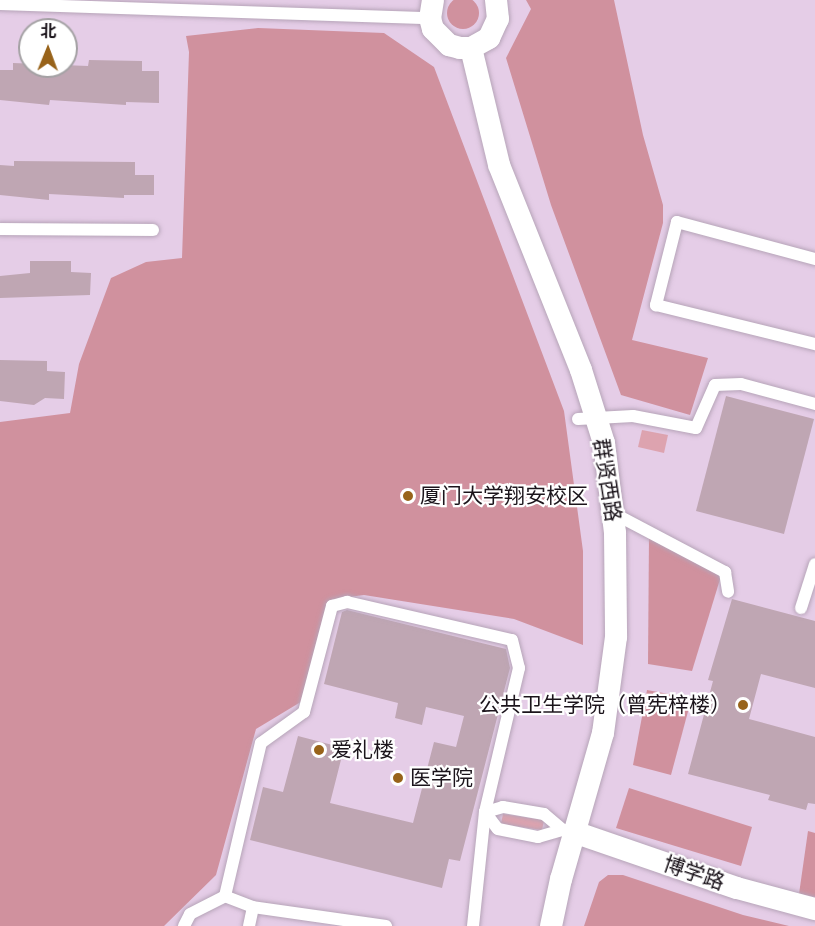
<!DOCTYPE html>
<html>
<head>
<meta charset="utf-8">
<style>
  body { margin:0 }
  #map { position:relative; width:815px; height:926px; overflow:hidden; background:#eedbf0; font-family:"Work Sans","Noto Sans SC",sans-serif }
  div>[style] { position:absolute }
  .built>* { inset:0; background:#e5cde7 }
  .green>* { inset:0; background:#dda3af }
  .forest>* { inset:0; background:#d0919e }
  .round { border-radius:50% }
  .building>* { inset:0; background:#bfa6b3 }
  .roads { filter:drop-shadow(0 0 2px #b6a4b8) drop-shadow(0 0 2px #b6a4b8) }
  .service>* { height:12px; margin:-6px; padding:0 6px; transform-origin:6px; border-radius:6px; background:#fff }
  .minor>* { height:22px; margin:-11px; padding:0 11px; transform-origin:11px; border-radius:11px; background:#fff }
  .dots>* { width:16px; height:16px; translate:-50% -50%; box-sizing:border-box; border:3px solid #fff; border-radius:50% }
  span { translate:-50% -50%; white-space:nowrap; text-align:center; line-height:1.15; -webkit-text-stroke:4.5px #fff; paint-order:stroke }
  .street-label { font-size:21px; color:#1b141b }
  .poi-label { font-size:21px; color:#1b141b }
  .left { translate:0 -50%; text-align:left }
  .right { translate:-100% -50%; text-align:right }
  .north { position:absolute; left:18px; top:18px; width:60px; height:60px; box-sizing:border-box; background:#fff; border:2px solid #a4a1a4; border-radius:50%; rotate:1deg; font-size:16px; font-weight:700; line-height:24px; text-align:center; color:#1b141b }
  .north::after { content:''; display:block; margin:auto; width:21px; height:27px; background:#98631a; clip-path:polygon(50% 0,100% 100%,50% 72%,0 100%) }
</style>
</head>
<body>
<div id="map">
  <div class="built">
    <div style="clip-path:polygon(evenodd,0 0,815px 0,815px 926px,0 926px,0 0,30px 30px,66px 30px,66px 66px,30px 66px,30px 30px)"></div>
  </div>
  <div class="green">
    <div style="clip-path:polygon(642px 430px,668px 435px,664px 453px,638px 447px)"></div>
    <div style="clip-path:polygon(503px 814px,544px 820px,542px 830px,501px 824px)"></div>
  </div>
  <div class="forest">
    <div class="round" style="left:447px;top:-3px;width:32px;height:32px"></div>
    <div style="clip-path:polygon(526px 0,614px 0,643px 135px,663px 205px,663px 223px,632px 340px,708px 358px,690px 415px,621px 395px,551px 205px,506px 58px,531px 9px)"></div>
    <div style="clip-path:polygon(258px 28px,384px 33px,434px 67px,564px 411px,583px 551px,583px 645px,514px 619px,364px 595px,341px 598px,309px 697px,256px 729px,216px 875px,164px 926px,0 926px,0 422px,70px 413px,79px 364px,111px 278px,146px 262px,182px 258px,189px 52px,186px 36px)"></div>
    <div style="clip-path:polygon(649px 535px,721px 576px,692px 671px,648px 664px)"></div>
    <div style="clip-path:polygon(647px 690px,674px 695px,690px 704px,671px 775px,633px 765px)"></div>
    <div style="clip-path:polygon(629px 788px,752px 827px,741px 866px,616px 828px)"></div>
    <div style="clip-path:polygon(808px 831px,815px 833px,815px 897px,799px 894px)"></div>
    <div style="clip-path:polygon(608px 875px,623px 875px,743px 915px,789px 926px,584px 926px,599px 882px)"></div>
  </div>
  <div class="building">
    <div style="clip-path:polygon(89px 60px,142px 61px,142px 71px,159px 71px,159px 103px,126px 102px,126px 105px,50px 100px,49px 105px,0 100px,0 70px,13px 70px,13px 63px,88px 66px)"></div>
    <div style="clip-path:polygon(14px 161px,135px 162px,135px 175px,154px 175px,154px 195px,124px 195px,124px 198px,49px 194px,49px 200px,0 195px,0 165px,14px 166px)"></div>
    <div style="clip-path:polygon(30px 261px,71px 261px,71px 272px,91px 273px,90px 295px,0 298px,0 276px,30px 273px)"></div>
    <div style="clip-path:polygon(0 360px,47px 361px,47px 371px,65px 372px,64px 399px,45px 398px,34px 405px,0 401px)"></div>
    <div style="clip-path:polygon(726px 396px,814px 419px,784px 534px,696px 511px)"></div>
    <div style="clip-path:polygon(732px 599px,815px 621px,815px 688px,761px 674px,749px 719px,815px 737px,815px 804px,808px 803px,806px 810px,768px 800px,770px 795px,688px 774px,713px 681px,708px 680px)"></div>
    <div style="clip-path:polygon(347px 610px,506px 649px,510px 668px,460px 861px,449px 859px,442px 888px,250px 840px,263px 787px,283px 792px,298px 736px,344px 748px,330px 803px,413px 823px,434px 742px,456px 747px,464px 716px,426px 707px,422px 725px,395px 718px,398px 703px,324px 684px,342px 612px)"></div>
  </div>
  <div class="roads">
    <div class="service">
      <div style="left:0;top:4px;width:430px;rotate:1.9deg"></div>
      <div style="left:0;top:229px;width:153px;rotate:0.4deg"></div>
      <div style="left:815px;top:259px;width:143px;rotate:-165deg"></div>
      <div style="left:677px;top:222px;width:86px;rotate:104.2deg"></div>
      <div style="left:656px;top:305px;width:164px;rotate:13.8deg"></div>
      <div style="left:578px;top:419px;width:55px;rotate:-3.1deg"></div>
      <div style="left:633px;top:416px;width:64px;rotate:10.8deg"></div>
      <div style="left:696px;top:428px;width:47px;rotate:-66.2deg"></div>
      <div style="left:715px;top:385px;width:26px;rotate:-2deg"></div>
      <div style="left:741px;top:384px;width:77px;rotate:15.1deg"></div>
      <div style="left:613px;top:513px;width:127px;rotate:27.8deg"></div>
      <div style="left:725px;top:572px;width:20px;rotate:81deg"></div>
      <div style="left:801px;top:608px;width:46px;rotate:-72.3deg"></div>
      <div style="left:563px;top:830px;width:25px;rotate:-140deg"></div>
      <div style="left:544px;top:814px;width:42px;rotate:-170.3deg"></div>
      <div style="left:503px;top:807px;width:19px;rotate:164deg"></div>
      <div style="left:485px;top:812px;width:21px;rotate:53deg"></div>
      <div style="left:498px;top:829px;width:41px;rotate:11.3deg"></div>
      <div style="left:538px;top:837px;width:26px;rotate:-16deg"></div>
      <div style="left:563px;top:830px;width:11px;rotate:10deg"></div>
      <div style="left:184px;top:926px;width:13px;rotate:-63deg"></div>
      <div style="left:190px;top:914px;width:39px;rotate:-27deg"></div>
      <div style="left:249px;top:926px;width:19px;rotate:-78deg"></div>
      <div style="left:386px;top:926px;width:134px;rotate:-171.9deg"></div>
      <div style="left:253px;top:907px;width:30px;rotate:-159deg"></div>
      <div style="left:225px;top:896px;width:157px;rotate:-76.8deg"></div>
      <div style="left:261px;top:743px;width:53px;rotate:-35.8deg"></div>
      <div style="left:304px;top:712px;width:110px;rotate:-75.2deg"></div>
      <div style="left:332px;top:606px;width:16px;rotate:-15deg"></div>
      <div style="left:347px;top:602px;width:169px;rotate:13deg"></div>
      <div style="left:512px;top:640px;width:29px;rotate:76deg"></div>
      <div style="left:519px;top:668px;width:148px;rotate:103.3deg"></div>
      <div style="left:485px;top:812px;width:115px;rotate:96deg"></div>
    </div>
    <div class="minor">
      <div style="left:433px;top:0;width:18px;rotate:99deg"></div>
      <div style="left:430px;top:18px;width:11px;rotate:75deg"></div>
      <div style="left:433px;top:29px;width:23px;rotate:45deg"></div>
      <div style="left:449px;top:45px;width:11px;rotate:15deg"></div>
      <div style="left:460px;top:48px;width:11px"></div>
      <div style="left:471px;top:48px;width:21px;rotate:-29deg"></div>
      <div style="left:489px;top:38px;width:21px;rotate:-65deg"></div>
      <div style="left:498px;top:19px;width:19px;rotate:-96deg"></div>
      <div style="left:471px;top:48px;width:120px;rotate:76.5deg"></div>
      <div style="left:499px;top:165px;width:221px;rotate:68.2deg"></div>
      <div style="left:581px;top:370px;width:77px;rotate:72.5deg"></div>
      <div style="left:604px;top:443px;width:91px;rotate:83deg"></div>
      <div style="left:615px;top:533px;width:104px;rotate:89.4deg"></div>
      <div style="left:616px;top:637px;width:97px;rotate:97.7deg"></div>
      <div style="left:603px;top:733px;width:152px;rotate:106deg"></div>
      <div style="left:561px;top:879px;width:48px;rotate:102deg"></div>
      <div style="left:574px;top:832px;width:172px;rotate:19deg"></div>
      <div style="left:737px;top:888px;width:81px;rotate:15.1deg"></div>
    </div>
  </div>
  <div class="dots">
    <div style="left:408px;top:496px;background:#98631a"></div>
    <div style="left:743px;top:705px;background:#98631a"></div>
    <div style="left:319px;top:750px;background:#98631a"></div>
    <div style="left:398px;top:778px;background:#98631a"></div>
  </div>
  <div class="street-label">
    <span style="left:607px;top:480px;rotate:81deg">群贤西路</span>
    <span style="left:694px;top:873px;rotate:19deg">博学路</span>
  </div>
  <div class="poi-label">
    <span class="left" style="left:420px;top:496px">厦门大学翔安校区</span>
    <span class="right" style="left:731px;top:705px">公共卫生学院（曾宪梓楼）</span>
    <span class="left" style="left:331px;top:750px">爱礼楼</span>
    <span class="left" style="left:410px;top:778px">医学院</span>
  </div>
  <div class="north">北</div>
</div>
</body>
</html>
